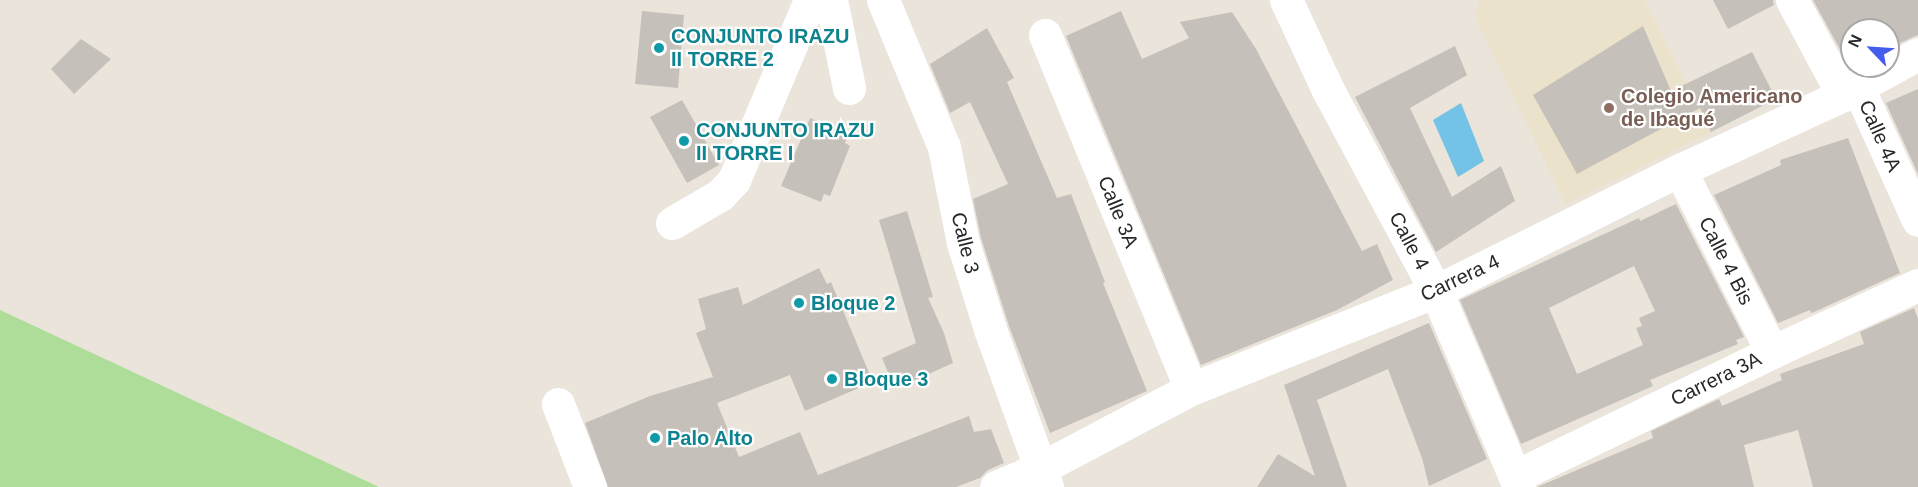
<!DOCTYPE html>
<html>
<head>
<meta charset="utf-8">
<style>
  body { margin:0 }
  #map { position:relative; width:1918px; height:487px; overflow:hidden; background:#eae4db; font-family:Arial,sans-serif }
  div>[style] { position:absolute }
  .education>* { inset:0; background:#ebe2cb }
  .green>* { inset:0; background:#aedd9a }
  .water>* { inset:0; background:#74c3e6 }
  .building>* { inset:0; background:#c5c1ba }
  .minor>* { height:33px; margin:-16.5px; padding:0 16.5px; transform-origin:16.5px; border-radius:16.5px; background:#fff }
  .dots>* { width:16px; height:16px; translate:-50% -50%; box-sizing:border-box; border:3px solid #fff; border-radius:50% }
  span { translate:-50% -50%; white-space:nowrap; text-align:center; line-height:1.15; -webkit-text-stroke:4.5px #fff; paint-order:stroke }
  .culture-label { font-size:20px; color:#0d838f; font-weight:700 }
  .left { translate:0 -50%; text-align:left }
  .education-label { font-size:20px; color:#785e54; font-weight:700 }
  .street-label { font-size:20px; color:#282828 }
  .north { position:absolute; left:1840px; top:18px; width:60px; height:60px; box-sizing:border-box; background:#fff; border:2px solid #a9a9a9; border-radius:50%; rotate:295deg; font-size:16px; font-weight:700; line-height:24px; text-align:center; color:#282828 }
  .north::after { content:''; display:block; margin:auto; width:21px; height:27px; background:#445ded; clip-path:polygon(50% 0,100% 100%,50% 72%,0 100%) }
</style>
</head>
<body>
<div id="map">
  <div class="education">
    <div style="clip-path:polygon(1479px 0,1645px 0,1711px 132px,1565px 204px,1475px 16px)"></div>
  </div>
  <div class="green">
    <div style="clip-path:polygon(0 310px,379px 487px,0 487px)"></div>
  </div>
  <div class="water">
    <div style="clip-path:polygon(1461px 103px,1484px 161px,1458px 177px,1433px 120px)"></div>
  </div>
  <div class="building">
    <div style="clip-path:polygon(1713px 0,1773px 0,1774px 5px,1728px 29px)"></div>
    <div style="clip-path:polygon(1813px 0,1918px 0,1918px 35px,1893px 46px,1888px 40px,1888px 30px,1852px 30px,1852px 62px,1848px 64px)"></div>
    <div style="clip-path:polygon(642px 11px,684px 15px,678px 88px,635px 84px)"></div>
    <div style="clip-path:polygon(1121px 11px,1142px 59px,1189px 38px,1180px 22px,1232px 12px,1256px 49px,1362px 251px,1377px 244px,1393px 280px,1337px 310px,1201px 365px,1066px 36px)"></div>
    <div style="clip-path:polygon(1643px 26px,1671px 91px,1752px 52px,1776px 99px,1711px 132px,1700px 108px,1577px 174px,1533px 95px)"></div>
    <div style="clip-path:polygon(987px 28px,1014px 78px,1007px 82px,1057px 198px,1071px 194px,1105px 282px,1103px 283px,1147px 391px,1050px 433px,1009px 326px,981px 238px,973px 199px,1008px 184px,970px 102px,950px 113px,930px 64px)"></div>
    <div style="clip-path:polygon(81px 39px,111px 59px,74px 94px,51px 69px)"></div>
    <div style="clip-path:polygon(1455px 46px,1467px 75px,1410px 108px,1452px 197px,1501px 166px,1515px 201px,1436px 252px,1355px 97px)"></div>
    <div style="clip-path:polygon(1918px 89px,1918px 174px,1886px 103px)"></div>
    <div style="clip-path:polygon(682px 100px,719px 165px,687px 183px,650px 117px)"></div>
    <div style="clip-path:polygon(810px 118px,849px 134px,845px 143px,850px 146px,830px 196px,824px 194px,821px 202px,781px 186px)"></div>
    <div style="clip-path:polygon(1848px 138px,1900px 273px,1814px 312px,1811px 313px,1810px 310px,1778px 323px,1714px 195px,1781px 165px,1780px 160px)"></div>
    <div style="clip-path:polygon(evenodd,1676px 204px,1744px 337px,1736px 340px,1738px 344px,1650px 380px,1653px 386px,1521px 444px,1460px 300px,1639px 218px,1640px 221px,1676px 204px,1634px 266px,1655px 311px,1639px 318px,1642px 326px,1636px 328px,1643px 345px,1577px 374px,1549px 308px,1634px 266px)"></div>
    <div style="clip-path:polygon(907px 211px,933px 297px,928px 298px,944px 333px,953px 363px,895px 389px,882px 358px,916px 343px,879px 220px)"></div>
    <div style="clip-path:polygon(819px 268px,827px 284px,831px 282px,873px 382px,805px 411px,790px 375px,717px 403px,739px 457px,800px 432px,818px 475px,969px 416px,974px 432px,991px 429px,1004px 463px,988px 470px,980px 478px,956px 487px,608px 487px,585px 423px,650px 396px,713px 377px,696px 333px,706px 329px,698px 299px,738px 287px,743px 305px)"></div>
    <div style="clip-path:polygon(1914px 308px,1918px 319px,1918px 487px,1813px 487px,1798px 430px,1744px 445px,1754px 487px,1537px 487px,1653px 438px,1651px 431px,1719px 399px,1722px 406px,1782px 380px,1780px 374px,1864px 344px,1860px 332px)"></div>
    <div style="clip-path:polygon(1429px 323px,1487px 459px,1429px 486px,1422px 458px,1388px 369px,1317px 400px,1347px 487px,1257px 487px,1278px 454px,1315px 476px,1284px 385px)"></div>
  </div>
  <div class="minor">
    <div style="left:831px;top:0;width:90px;rotate:78.4deg"></div>
    <div style="left:883px;top:0;width:159px;rotate:67.5deg"></div>
    <div style="left:944px;top:147px;width:98px;rotate:78.8deg"></div>
    <div style="left:963px;top:243px;width:93px;rotate:72.5deg"></div>
    <div style="left:991px;top:332px;width:165px;rotate:70.1deg"></div>
    <div style="left:1286px;top:0;width:99px;rotate:65deg"></div>
    <div style="left:1328px;top:90px;width:228px;rotate:61.8deg"></div>
    <div style="left:1436px;top:291px;width:213px;rotate:67deg"></div>
    <div style="left:1792px;top:0;width:108px;rotate:61.8deg"></div>
    <div style="left:1045px;top:35px;width:383px;rotate:67.6deg"></div>
    <div style="left:1857px;top:85px;width:148px;rotate:65.7deg"></div>
    <div style="left:1680px;top:170px;width:204px;rotate:63.2deg"></div>
    <div style="left:672px;top:223px;width:56px;rotate:-30.3deg"></div>
    <div style="left:720px;top:195px;width:21px;rotate:-47deg"></div>
    <div style="left:734px;top:180px;width:195px;rotate:-67.1deg"></div>
    <div style="left:558px;top:404px;width:89px;rotate:68.9deg"></div>
    <div style="left:1516px;top:476px;width:284px;rotate:-25.8deg"></div>
    <div style="left:1772px;top:352px;width:161px;rotate:-24.7deg"></div>
    <div style="left:996px;top:487px;width:49px;rotate:-22.9deg"></div>
    <div style="left:1041px;top:468px;width:170px;rotate:-27.8deg"></div>
    <div style="left:1191px;top:389px;width:264px;rotate:-21.8deg"></div>
    <div style="left:1436px;top:291px;width:272px;rotate:-26.4deg"></div>
    <div style="left:1680px;top:170px;width:179px;rotate:-24.7deg"></div>
    <div style="left:1843px;top:95px;width:85px;rotate:-28.7deg"></div>
  </div>
  <div class="dots">
    <div style="left:659px;top:48px;background:#0f9aa8"></div>
    <div style="left:1609px;top:108px;background:#8d6e63"></div>
    <div style="left:684px;top:141px;background:#0f9aa8"></div>
    <div style="left:799px;top:303px;background:#0f9aa8"></div>
    <div style="left:832px;top:379px;background:#0f9aa8"></div>
    <div style="left:655px;top:438px;background:#0f9aa8"></div>
  </div>
  <div class="culture-label">
    <span class="left" style="left:671px;top:48px">CONJUNTO IRAZU<br>II TORRE 2</span>
    <span class="left" style="left:696px;top:142px">CONJUNTO IRAZU<br>II TORRE I</span>
    <span class="left" style="left:811px;top:303px">Bloque 2</span>
    <span class="left" style="left:844px;top:379px">Bloque 3</span>
    <span class="left" style="left:667px;top:438px">Palo Alto</span>
  </div>
  <div class="education-label">
    <span class="left" style="left:1621px;top:108px">Colegio Americano<br>de Ibagué</span>
  </div>
  <div class="street-label">
    <span style="left:1880px;top:136px;rotate:66deg">Calle 4A</span>
    <span style="left:1118px;top:212px;rotate:68deg">Calle 3A</span>
    <span style="left:1409px;top:241px;rotate:62deg">Calle 4</span>
    <span style="left:965px;top:243px;rotate:76deg">Calle 3</span>
    <span style="left:1726px;top:261px;rotate:63deg">Calle 4 Bis</span>
    <span style="left:1460px;top:278px;rotate:-25deg">Carrera 4</span>
    <span style="left:1716px;top:379px;rotate:-26deg">Carrera 3A</span>
  </div>
  <div class="north">N</div>
</div>
</body>
</html>
